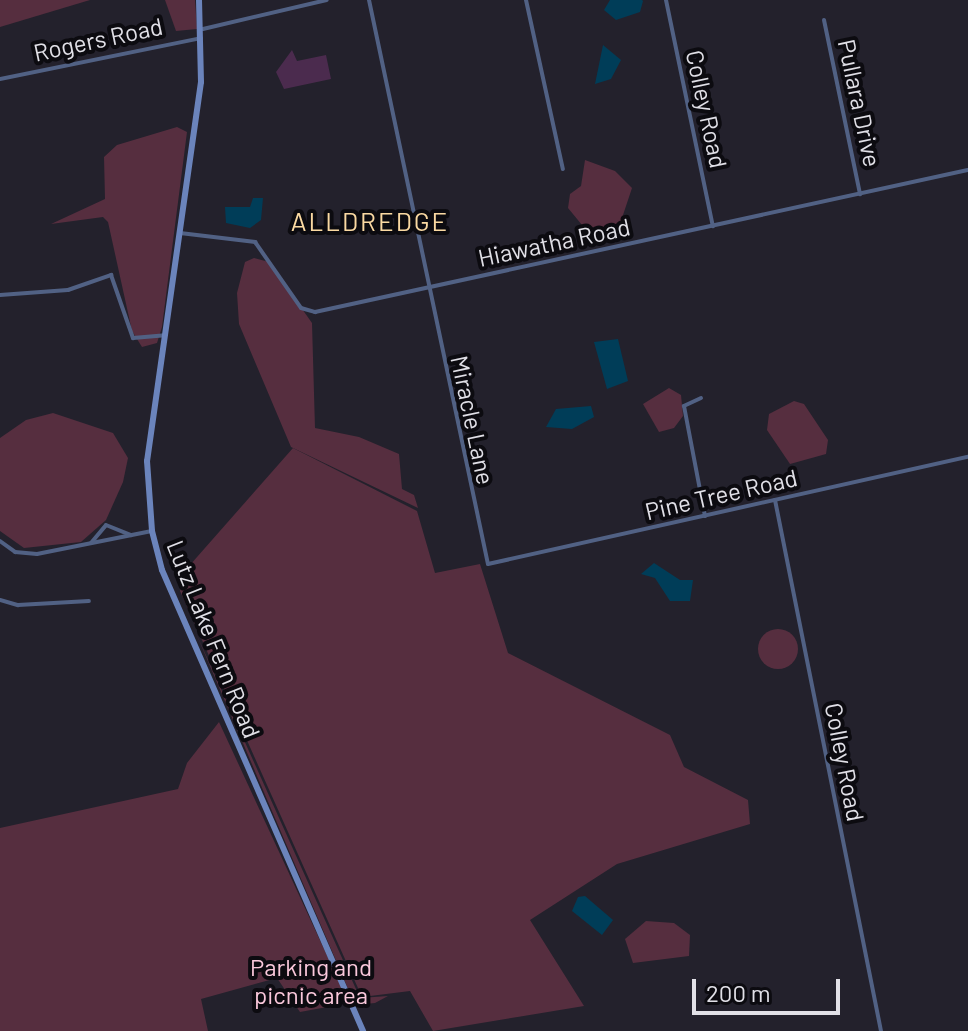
<!DOCTYPE html>
<html>
<head>
<meta charset="utf-8">
<style>
  body { margin:0 }
  #map { position:relative; width:968px; height:1031px; overflow:hidden; background:#23212c; font-family:Barlow,sans-serif }
  div>[style] { position:absolute }
  .green>* { inset:0; background:#562e3f }
  .round { border-radius:50% }
  .water>* { inset:0; background:#003d58 }
  .building>* { inset:0; background:#4b2b4e }
  .street>* { height:4px; margin:-2px; padding:0 2px; transform-origin:2px; border-radius:2px; background:#516184 }
  .secondary>* { height:6px; margin:-3px; padding:0 3px; transform-origin:3px; border-radius:3px; background:#6b84bc }
  span { translate:-50% -50%; white-space:nowrap; text-align:center; line-height:1.15; -webkit-text-stroke:8px #0c0b10; paint-order:stroke }
  .street-label { font-size:24px; color:#e1e0e7 }
  .park-label { font-size:24px; color:#fac8db }
  .neighbourhood-label { font-size:26px; color:#fad9a2; letter-spacing:2px }
  .scale { position:absolute; left:692px; top:979px; width:148px; height:36px; box-sizing:border-box; border:4px solid #e1e0e7; border-top:0; padding-left:10px; font-size:24px; line-height:28px; white-space:nowrap; color:#e1e0e7; -webkit-text-stroke:6px #0c0b10; paint-order:stroke }
</style>
</head>
<body>
<div id="map">
  <div class="green">
    <div style="clip-path:polygon(0 0,90px 0,0 27px)"></div>
    <div style="clip-path:polygon(165px 0,195px 0,197px 29px,176px 31px)"></div>
    <div style="clip-path:polygon(177px 127px,187px 132px,162px 327px,157px 343px,142px 347px,132px 331px,108px 222px,103px 217px,51px 224px,105px 199px,104px 157px,117px 145px)"></div>
    <div style="clip-path:polygon(585px 160px,615px 171px,632px 188px,617px 233px,582px 225px,568px 208px,570px 194px,581px 186px)"></div>
    <div style="clip-path:polygon(254px 258px,269px 262px,312px 323px,315px 428px,359px 437px,399px 454px,402px 489px,414px 495px,418px 508px,291px 447px,239px 324px,237px 293px,245px 262px)"></div>
    <div style="clip-path:polygon(669px 388px,681px 395px,683px 416px,674px 428px,659px 432px,643px 404px)"></div>
    <div style="clip-path:polygon(794px 401px,804px 404px,828px 440px,826px 454px,790px 464px,767px 430px,769px 414px)"></div>
    <div style="clip-path:polygon(53px 413px,113px 433px,128px 458px,123px 482px,106px 520px,81px 542px,24px 548px,0 531px,0 438px,26px 420px)"></div>
    <div style="clip-path:polygon(293px 448px,417px 511px,435px 573px,480px 564px,508px 653px,670px 735px,684px 767px,748px 800px,750px 824px,617px 864px,530px 920px,584px 1006px,433px 1031px,410px 991px,362px 997px,180px 591px,190px 565px)"></div>
    <div class="round" style="left:758px;top:629px;width:40px;height:40px"></div>
    <div style="clip-path:polygon(195px 631px,360px 998px,388px 996px,375px 1003px,355px 1005px)"></div>
    <div style="clip-path:polygon(219px 722px,349px 1003px,300px 1012px,277px 978px,201px 999px,208px 1031px,0 1031px,0 828px,178px 789px,187px 763px)"></div>
    <div style="clip-path:polygon(646px 921px,674px 923px,690px 935px,689px 956px,633px 963px,625px 939px)"></div>
  </div>
  <div class="water">
    <div style="clip-path:polygon(610px 0,642px 0,643px 1px,640px 12px,616px 20px,604px 10px)"></div>
    <div style="clip-path:polygon(603px 45px,621px 60px,611px 79px,595px 84px)"></div>
    <div style="clip-path:polygon(253px 198px,263px 198px,261px 220px,250px 228px,226px 223px,225px 207px,250px 207px)"></div>
    <div style="clip-path:polygon(618px 339px,628px 381px,607px 389px,594px 342px)"></div>
    <div style="clip-path:polygon(591px 406px,594px 417px,572px 429px,546px 427px,556px 409px)"></div>
    <div style="clip-path:polygon(654px 563px,680px 580px,693px 580px,690px 601px,670px 601px,655px 578px,641px 574px)"></div>
    <div style="clip-path:polygon(585px 896px,613px 920px,602px 935px,572px 911px,578px 897px)"></div>
  </div>
  <div class="building">
    <div style="clip-path:polygon(292px 50px,297px 61px,326px 55px,331px 79px,284px 89px,276px 72px)"></div>
  </div>
  <div class="street">
    <div style="left:369px;top:0;width:576px;rotate:78.09deg"></div>
    <div style="left:488px;top:564px;width:492px;rotate:-12.6deg"></div>
    <div style="left:526px;top:0;width:173px;rotate:77.7deg"></div>
    <div style="left:666px;top:0;width:231px;rotate:78.3deg"></div>
    <div style="left:824px;top:20px;width:178px;rotate:78.3deg"></div>
    <div style="left:203px;top:29px;width:127px;rotate:-13.2deg"></div>
    <div style="left:0;top:79px;width:205px;rotate:-11.5deg"></div>
    <div style="left:180px;top:233px;width:76px;rotate:6.8deg"></div>
    <div style="left:255px;top:242px;width:80px;rotate:55.1deg"></div>
    <div style="left:301px;top:308px;width:15px;rotate:16deg"></div>
    <div style="left:315px;top:312px;width:668px;rotate:-12.27deg"></div>
    <div style="left:0;top:295px;width:68px;rotate:-4.2deg"></div>
    <div style="left:68px;top:290px;width:46px;rotate:-19.2deg"></div>
    <div style="left:111px;top:275px;width:67px;rotate:70.8deg"></div>
    <div style="left:133px;top:338px;width:32px;rotate:-5deg"></div>
    <div style="left:701px;top:398px;width:19px;rotate:155deg"></div>
    <div style="left:684px;top:406px;width:112px;rotate:79.2deg"></div>
    <div style="left:775px;top:500px;width:541px;rotate:78.71deg"></div>
    <div style="left:0;top:541px;width:19px;rotate:36deg"></div>
    <div style="left:15px;top:552px;width:22px;rotate:5deg"></div>
    <div style="left:37px;top:554px;width:117px;rotate:-11.3deg"></div>
    <div style="left:91px;top:543px;width:23px;rotate:-50deg"></div>
    <div style="left:106px;top:525px;width:27px;rotate:22deg"></div>
    <div style="left:0;top:600px;width:19px;rotate:16deg"></div>
    <div style="left:18px;top:605px;width:71px;rotate:-3.2deg"></div>
  </div>
  <div class="secondary">
    <div style="left:199px;top:0;width:82px;rotate:88.6deg"></div>
    <div style="left:201px;top:82px;width:383px;rotate:98.1deg"></div>
    <div style="left:147px;top:461px;width:70px;rotate:85.9deg"></div>
    <div style="left:152px;top:531px;width:40px;rotate:75.6deg"></div>
    <div style="left:162px;top:570px;width:503px;rotate:66.44deg"></div>
  </div>
  <div class="street-label">
    <span style="left:98px;top:39px;rotate:-12deg">Rogers Road</span>
    <span style="left:860px;top:103px;rotate:78deg">Pullara Drive</span>
    <span style="left:707px;top:109px;rotate:78deg">Colley Road</span>
    <span style="left:554px;top:242px;rotate:-12deg">Hiawatha Road</span>
    <span style="left:473px;top:420px;rotate:78deg">Miracle Lane</span>
    <span style="left:721px;top:494px;rotate:-13deg">Pine Tree Road</span>
    <span style="left:214px;top:639px;rotate:68deg">Lutz Lake Fern Road</span>
    <span style="left:845px;top:762px;rotate:79deg">Colley Road</span>
  </div>
  <div class="park-label">
    <span style="left:311px;top:981px">Parking and<br>picnic area</span>
  </div>
  <div class="neighbourhood-label">
    <span style="left:370px;top:221px">ALLDREDGE</span>
  </div>
  <div class="scale">200 m</div>
</div>
</body>
</html>
